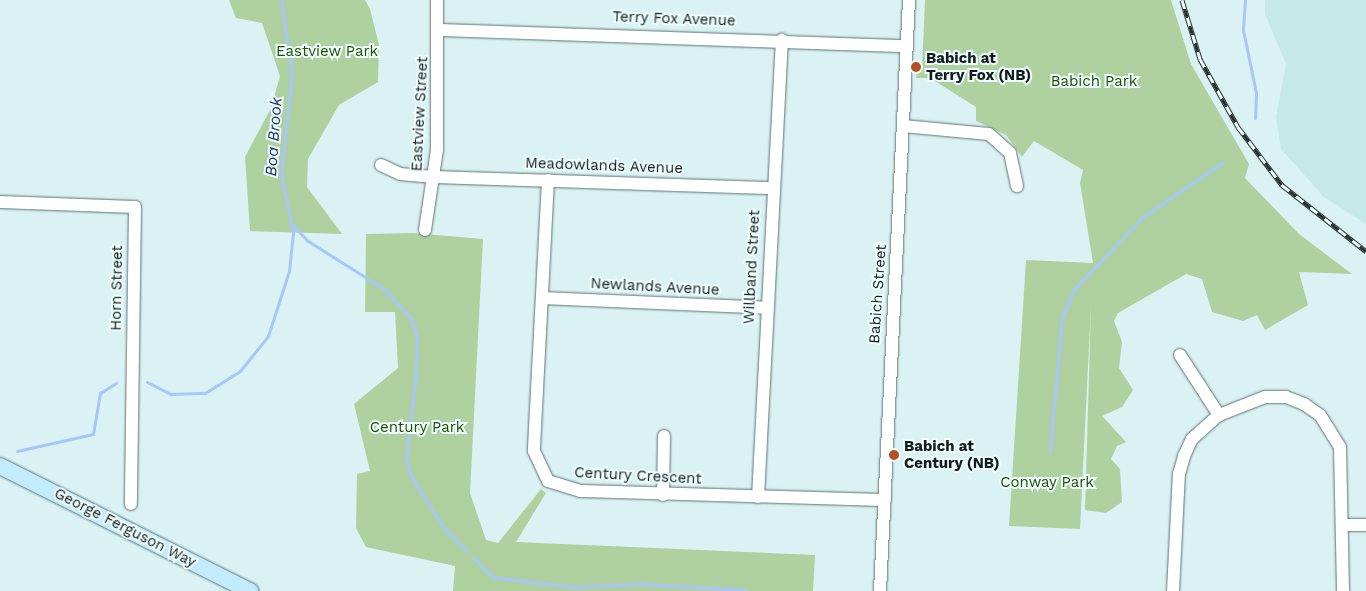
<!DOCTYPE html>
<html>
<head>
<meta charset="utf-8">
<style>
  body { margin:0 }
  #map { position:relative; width:1366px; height:591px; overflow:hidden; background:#daf2f3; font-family:"Work Sans",sans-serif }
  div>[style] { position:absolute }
  .built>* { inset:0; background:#c6e8e9 }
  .green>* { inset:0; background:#afd1a0 }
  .stream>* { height:3px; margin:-1.5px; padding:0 1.5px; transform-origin:1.5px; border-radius:1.5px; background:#aac5f9 }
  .roads { filter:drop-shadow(0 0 1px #5d7273) drop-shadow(0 0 1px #5d7273) }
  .minor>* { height:12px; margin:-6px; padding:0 6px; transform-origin:6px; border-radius:6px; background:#fff }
  .secondary>* { height:16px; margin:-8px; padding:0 8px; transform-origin:8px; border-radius:8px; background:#c2ecfd }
  .rail>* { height:5px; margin-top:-2.5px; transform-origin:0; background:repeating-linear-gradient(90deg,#effefe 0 9px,#283233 0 18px); box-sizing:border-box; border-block:1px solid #283233 }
  .dots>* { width:14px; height:14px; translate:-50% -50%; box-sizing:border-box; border:2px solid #effefe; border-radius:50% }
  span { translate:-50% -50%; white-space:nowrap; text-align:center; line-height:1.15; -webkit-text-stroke:4px #effefe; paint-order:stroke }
  .street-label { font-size:15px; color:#131b1c }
  .park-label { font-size:15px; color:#224d02 }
  .poi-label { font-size:15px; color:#131b1c; font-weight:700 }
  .left { translate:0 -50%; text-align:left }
  .water-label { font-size:16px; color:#17326e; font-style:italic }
</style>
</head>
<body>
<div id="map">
  <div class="built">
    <div style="clip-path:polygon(1265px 0,1366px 0,1366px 224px,1324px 197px,1281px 149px,1276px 117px,1286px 64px,1265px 14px)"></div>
  </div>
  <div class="green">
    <div style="clip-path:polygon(229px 0,365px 0,370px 9px,379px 45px,378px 82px,339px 105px,308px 159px,307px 187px,342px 234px,250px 231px,245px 157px,271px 108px,280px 76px,262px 23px,236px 18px)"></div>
    <div style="clip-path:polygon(925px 0,1171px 0,1191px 64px,1249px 164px,1245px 178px,1299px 234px,1352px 274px,1299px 272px,1308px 305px,1265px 330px,1257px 315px,1243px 321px,1212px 312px,1202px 279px,1186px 274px,1118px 313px,1114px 321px,1122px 342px,1119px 368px,1133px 390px,1122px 407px,1102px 416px,1126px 442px,1117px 446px,1111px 459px,1120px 469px,1122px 502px,1106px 513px,1085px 510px,1091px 306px,1080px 529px,1009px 526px,1026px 260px,1093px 263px,1080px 183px,1083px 170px,1034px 141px,1022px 157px,1006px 135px,976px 121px,976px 107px,930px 78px,916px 78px,917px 71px,922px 70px)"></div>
    <div style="clip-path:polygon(413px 233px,483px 239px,470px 493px,486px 540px,498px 543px,541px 489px,546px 493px,516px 542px,815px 555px,813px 591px,453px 591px,455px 566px,366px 547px,356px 528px,357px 474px,370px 471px,354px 404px,398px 368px,395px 312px,365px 312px,366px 234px)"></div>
  </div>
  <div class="stream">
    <div style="left:1245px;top:0;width:30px;rotate:94deg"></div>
    <div style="left:1243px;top:30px;width:64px;rotate:78.3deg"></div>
    <div style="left:1256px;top:93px;width:25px;rotate:92deg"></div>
    <div style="left:290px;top:222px;width:26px;rotate:47deg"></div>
    <div style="left:308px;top:241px;width:90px;rotate:32.3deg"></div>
    <div style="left:384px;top:289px;width:38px;rotate:47deg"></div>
    <div style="left:410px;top:317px;width:20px;rotate:70deg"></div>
    <div style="left:417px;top:336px;width:38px;rotate:92deg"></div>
    <div style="left:416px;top:374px;width:86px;rotate:96.7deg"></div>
    <div style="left:406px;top:459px;width:18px;rotate:74deg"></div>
    <div style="left:411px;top:476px;width:60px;rotate:57.9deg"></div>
    <div style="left:443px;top:527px;width:35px;rotate:45deg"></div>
    <div style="left:147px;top:382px;width:27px;rotate:27deg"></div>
    <div style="left:171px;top:394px;width:34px;rotate:-2deg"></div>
    <div style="left:205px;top:393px;width:41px;rotate:-32.2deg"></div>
    <div style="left:240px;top:371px;width:45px;rotate:-51.3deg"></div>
    <div style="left:268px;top:336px;width:68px;rotate:-72.1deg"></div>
    <div style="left:289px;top:271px;width:38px;rotate:-84deg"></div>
    <div style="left:293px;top:233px;width:61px;rotate:-101.3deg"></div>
    <div style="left:281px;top:173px;width:101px;rotate:-83.7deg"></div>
    <div style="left:292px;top:73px;width:74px;rotate:-98.6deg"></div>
    <div style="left:17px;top:451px;width:78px;rotate:-12.6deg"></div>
    <div style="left:93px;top:434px;width:42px;rotate:-80.3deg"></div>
    <div style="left:100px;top:393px;width:19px;rotate:-32deg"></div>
    <div style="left:1050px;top:451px;width:135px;rotate:-84.9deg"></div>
    <div style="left:1062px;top:317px;width:30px;rotate:-67deg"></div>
    <div style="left:1074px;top:289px;width:100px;rotate:-46.2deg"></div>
    <div style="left:1143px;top:217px;width:97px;rotate:-34.5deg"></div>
    <div style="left:473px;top:557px;width:28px;rotate:46deg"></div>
    <div style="left:492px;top:577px;width:81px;rotate:7.1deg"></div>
    <div style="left:572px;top:587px;width:71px;rotate:-2.4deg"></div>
    <div style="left:643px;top:584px;width:102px;rotate:3.4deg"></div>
  </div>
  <div class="roads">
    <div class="minor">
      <div style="left:440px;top:30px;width:467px;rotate:2deg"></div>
      <div style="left:903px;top:126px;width:86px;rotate:5.3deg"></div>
      <div style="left:989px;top:134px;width:28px;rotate:42deg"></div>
      <div style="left:1010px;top:153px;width:34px;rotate:78deg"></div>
      <div style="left:381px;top:165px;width:21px;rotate:25deg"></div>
      <div style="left:400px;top:174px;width:34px;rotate:5deg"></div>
      <div style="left:434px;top:177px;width:340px;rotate:1.9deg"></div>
      <div style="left:548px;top:180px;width:271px;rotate:93deg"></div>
      <div style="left:534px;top:451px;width:33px;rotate:65deg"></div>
      <div style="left:548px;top:481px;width:34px;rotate:17deg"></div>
      <div style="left:580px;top:491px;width:305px;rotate:1.7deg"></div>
      <div style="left:0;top:202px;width:135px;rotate:2.1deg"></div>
      <div style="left:135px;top:207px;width:297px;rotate:90.8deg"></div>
      <div style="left:425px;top:230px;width:81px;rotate:-81.5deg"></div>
      <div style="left:437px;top:150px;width:150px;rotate:-90deg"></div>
      <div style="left:542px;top:298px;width:225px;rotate:2.5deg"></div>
      <div style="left:1180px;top:355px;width:72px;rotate:57deg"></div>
      <div style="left:663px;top:495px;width:59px;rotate:-89deg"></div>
      <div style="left:758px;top:497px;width:458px;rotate:-87deg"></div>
      <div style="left:1343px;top:525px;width:23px"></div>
      <div style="left:880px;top:591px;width:592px;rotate:-87.19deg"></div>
      <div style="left:1173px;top:591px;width:117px;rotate:-87.1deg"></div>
      <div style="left:1179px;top:474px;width:19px;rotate:-74deg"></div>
      <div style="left:1184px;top:456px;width:19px;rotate:-65deg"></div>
      <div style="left:1192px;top:439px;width:36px;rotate:-42deg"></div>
      <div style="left:1219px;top:415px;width:49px;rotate:-21.4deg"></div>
      <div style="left:1265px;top:397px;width:21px"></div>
      <div style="left:1286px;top:397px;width:19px;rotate:21deg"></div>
      <div style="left:1304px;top:404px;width:19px;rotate:35deg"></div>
      <div style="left:1320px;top:415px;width:38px;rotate:58deg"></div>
      <div style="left:1340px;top:447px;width:144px;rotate:88.8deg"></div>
    </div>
    <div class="secondary">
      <div style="left:0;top:466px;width:280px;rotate:26.6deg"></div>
    </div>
  </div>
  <div class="rail">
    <div style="left:1182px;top:0;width:62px;rotate:73deg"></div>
    <div style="left:1200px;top:59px;width:78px;rotate:60.8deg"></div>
    <div style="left:1238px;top:127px;width:73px;rotate:52.8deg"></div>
    <div style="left:1282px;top:185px;width:107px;rotate:38.2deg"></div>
  </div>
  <div class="dots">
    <div style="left:916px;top:67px;background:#b54f26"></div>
    <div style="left:894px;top:455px;background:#b54f26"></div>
  </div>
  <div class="street-label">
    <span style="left:674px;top:19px;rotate:2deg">Terry Fox Avenue</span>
    <span style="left:420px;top:114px;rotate:-87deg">Eastview Street</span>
    <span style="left:604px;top:166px;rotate:2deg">Meadowlands Avenue</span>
    <span style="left:752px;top:267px;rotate:-87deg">Willband Street</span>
    <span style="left:655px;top:287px;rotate:3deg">Newlands Avenue</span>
    <span style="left:117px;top:288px;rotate:-89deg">Horn Street</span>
    <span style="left:878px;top:294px;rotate:-86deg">Babich Street</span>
    <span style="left:638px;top:476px;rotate:3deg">Century Crescent</span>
    <span style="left:125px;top:528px;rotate:27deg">George Ferguson Way</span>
  </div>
  <div class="park-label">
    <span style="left:327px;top:52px">Eastview Park</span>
    <span style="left:1094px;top:82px">Babich Park</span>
    <span style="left:417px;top:428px">Century Park</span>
    <span style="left:1047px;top:483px">Conway Park</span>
  </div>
  <div class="poi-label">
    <span class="left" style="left:926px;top:67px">Babich at<br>Terry Fox (NB)</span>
    <span class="left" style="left:904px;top:455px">Babich at<br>Century (NB)</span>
  </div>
  <div class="water-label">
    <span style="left:274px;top:137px;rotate:-86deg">Boa Brook</span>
  </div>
</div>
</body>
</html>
